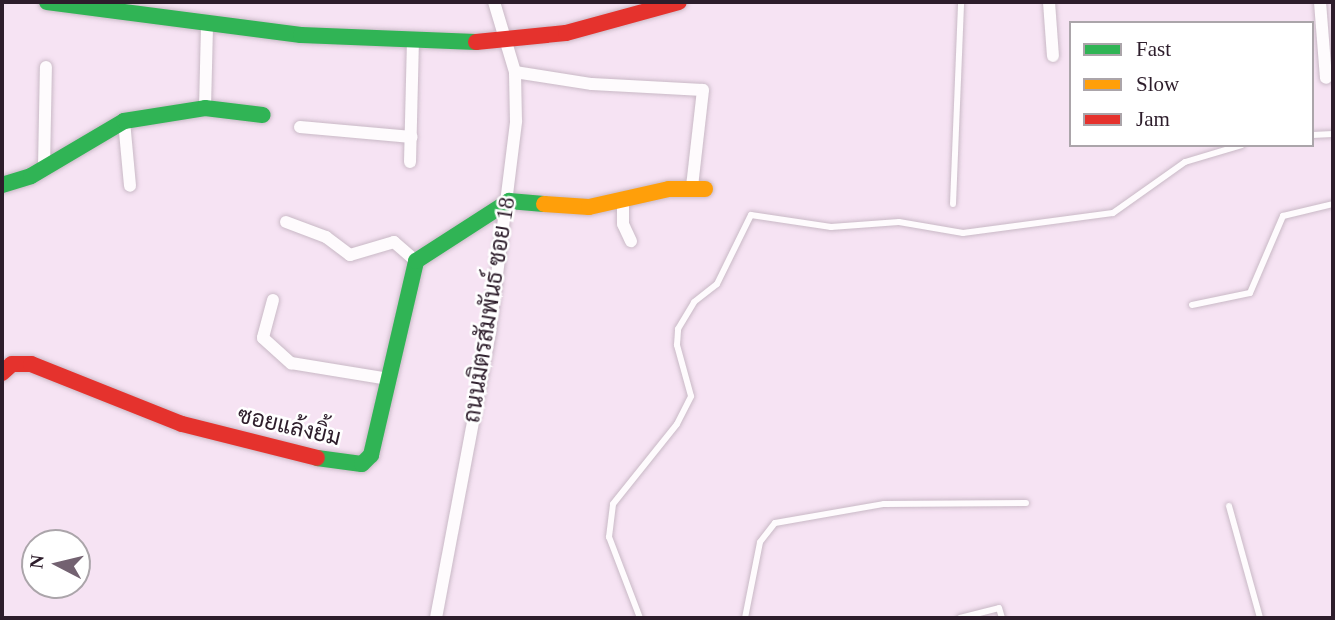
<!DOCTYPE html>
<html>
<head>
<meta charset="utf-8">
<style>
  body { margin:0 }
  #map { position:relative; width:1335px; height:620px; overflow:hidden; background:#f6e3f3; font-family:"Times New Roman",Sarabun,serif }
  div>[style] { position:absolute }
  .roads { filter:drop-shadow(0 0 2px #c9b9c6) drop-shadow(0 0 2px #c9b9c6) }
  .lane>* { height:6px; margin:-3px; padding:0 3px; transform-origin:3px; border-radius:3px; background:#fefbfd }
  .street>* { height:12px; margin:-6px; padding:0 6px; transform-origin:6px; border-radius:6px; background:#fefbfd }
  .fast>* { height:16px; margin:-8px; padding:0 8px; transform-origin:8px; border-radius:8px; background:#30b455 }
  .slow>* { height:16px; margin:-8px; padding:0 8px; transform-origin:8px; border-radius:8px; background:#ff9f0a }
  .jam>* { height:16px; margin:-8px; padding:0 8px; transform-origin:8px; border-radius:8px; background:#e5322d }
  span { translate:-50% -50%; white-space:nowrap; text-align:center; line-height:1.15; -webkit-text-stroke:5px #fff; paint-order:stroke }
  .street-label { font-size:23px; color:#2d1d2b }
  .frame { position:absolute; inset:0; border:4px solid #2d1d2b; pointer-events:none }
  .legend { position:absolute; left:1069px; top:21px; width:245px; height:126px; box-sizing:border-box; background:#fff; border:2px solid #aba5aa; margin:0; padding:9px 12px; list-style:none; font-size:21px; color:#2d1d2b }
  .legend li { display:flex; align-items:center; gap:14px; height:35px }
  .legend b { width:35px; border:2px solid #aba5aa }
  .north { position:absolute; left:21px; top:529px; width:70px; height:70px; box-sizing:border-box; background:#fff; border:2px solid #aba5aa; border-radius:50%; rotate:277deg; font-size:19px; font-weight:700; line-height:28px; text-align:center; color:#2d1d2b }
  .north::after { content:''; display:block; margin:auto; width:24px; height:32px; background:#736271; clip-path:polygon(50% 0,100% 100%,50% 72%,0 100%) }
</style>
</head>
<body>
<div id="map">
  <div class="roads">
    <div class="lane">
      <div style="left:1312px;top:135px;width:21px;rotate:-3deg"></div>
      <div style="left:953px;top:204px;width:202px;rotate:-87.7deg"></div>
      <div style="left:1192px;top:305px;width:59px;rotate:-11.7deg"></div>
      <div style="left:1250px;top:293px;width:84px;rotate:-66.8deg"></div>
      <div style="left:1283px;top:216px;width:51px;rotate:-13.5deg"></div>
      <div style="left:1229px;top:506px;width:116px;rotate:74.5deg"></div>
      <div style="left:640px;top:618px;width:87px;rotate:-110.9deg"></div>
      <div style="left:609px;top:537px;width:33px;rotate:-83deg"></div>
      <div style="left:613px;top:504px;width:102px;rotate:-51.3deg"></div>
      <div style="left:677px;top:424px;width:31px;rotate:-63deg"></div>
      <div style="left:691px;top:396px;width:53px;rotate:-105.4deg"></div>
      <div style="left:677px;top:345px;width:16px;rotate:-86deg"></div>
      <div style="left:678px;top:329px;width:31px;rotate:-59deg"></div>
      <div style="left:694px;top:302px;width:29px;rotate:-38deg"></div>
      <div style="left:717px;top:284px;width:77px;rotate:-63.8deg"></div>
      <div style="left:751px;top:215px;width:81px;rotate:8.5deg"></div>
      <div style="left:831px;top:227px;width:68px;rotate:-4.2deg"></div>
      <div style="left:899px;top:222px;width:65px;rotate:9.8deg"></div>
      <div style="left:963px;top:233px;width:151px;rotate:-7.6deg"></div>
      <div style="left:1113px;top:213px;width:88px;rotate:-35.3deg"></div>
      <div style="left:1185px;top:162px;width:59px;rotate:-16.6deg"></div>
      <div style="left:745px;top:618px;width:77px;rotate:-78.8deg"></div>
      <div style="left:760px;top:542px;width:24px;rotate:-52deg"></div>
      <div style="left:775px;top:523px;width:111px;rotate:-9.9deg"></div>
      <div style="left:884px;top:504px;width:142px;rotate:-0.4deg"></div>
      <div style="left:960px;top:618px;width:40px;rotate:-14.4deg"></div>
      <div style="left:999px;top:608px;width:10px;rotate:73deg"></div>
    </div>
    <div class="street">
      <div style="left:1049px;top:2px;width:54px;rotate:85.8deg"></div>
      <div style="left:1320px;top:2px;width:76px;rotate:85.5deg"></div>
      <div style="left:515px;top:72px;width:78px;rotate:8.9deg"></div>
      <div style="left:592px;top:84px;width:111px;rotate:3.1deg"></div>
      <div style="left:703px;top:90px;width:98px;rotate:96.5deg"></div>
      <div style="left:205px;top:108px;width:83px;rotate:-88.6deg"></div>
      <div style="left:124px;top:121px;width:65px;rotate:84.7deg"></div>
      <div style="left:300px;top:127px;width:112px;rotate:5.1deg"></div>
      <div style="left:410px;top:162px;width:119px;rotate:-88.6deg"></div>
      <div style="left:44px;top:167px;width:100px;rotate:-88.9deg"></div>
      <div style="left:623px;top:199px;width:25px;rotate:90deg"></div>
      <div style="left:623px;top:224px;width:19px;rotate:65deg"></div>
      <div style="left:286px;top:222px;width:43px;rotate:20.6deg"></div>
      <div style="left:326px;top:237px;width:30px;rotate:37deg"></div>
      <div style="left:350px;top:255px;width:46px;rotate:-16.5deg"></div>
      <div style="left:394px;top:242px;width:29px;rotate:41deg"></div>
      <div style="left:273px;top:300px;width:39px;rotate:105deg"></div>
      <div style="left:263px;top:338px;width:38px;rotate:42deg"></div>
      <div style="left:291px;top:363px;width:99px;rotate:9.3deg"></div>
      <div style="left:436px;top:618px;width:292px;rotate:-79.3deg"></div>
      <div style="left:490px;top:331px;width:212px;rotate:-82.9deg"></div>
      <div style="left:516px;top:121px;width:49px;rotate:-91.2deg"></div>
      <div style="left:515px;top:72px;width:73px;rotate:-106.7deg"></div>
    </div>
    <div class="fast">
      <div style="left:47px;top:2px;width:256px;rotate:7.4deg"></div>
      <div style="left:301px;top:35px;width:175px;rotate:2.3deg"></div>
      <div style="left:2px;top:185px;width:30px;rotate:-17deg"></div>
      <div style="left:31px;top:176px;width:108px;rotate:-30.6deg"></div>
      <div style="left:124px;top:121px;width:82px;rotate:-9.1deg"></div>
      <div style="left:205px;top:108px;width:58px;rotate:6.9deg"></div>
      <div style="left:317px;top:458px;width:45px;rotate:7.6deg"></div>
      <div style="left:362px;top:464px;width:13px;rotate:-45deg"></div>
      <div style="left:371px;top:455px;width:199px;rotate:-76.9deg"></div>
      <div style="left:416px;top:261px;width:111px;rotate:-32.8deg"></div>
      <div style="left:509px;top:201px;width:35px;rotate:5deg"></div>
    </div>
    <div class="slow">
      <div style="left:544px;top:204px;width:45px;rotate:3.8deg"></div>
      <div style="left:589px;top:207px;width:82px;rotate:-12.7deg"></div>
      <div style="left:669px;top:189px;width:36px"></div>
    </div>
    <div class="jam">
      <div style="left:476px;top:42px;width:90px;rotate:-5.7deg"></div>
      <div style="left:566px;top:33px;width:117px;rotate:-15.3deg"></div>
      <div style="left:2px;top:373px;width:13px;rotate:-42deg"></div>
      <div style="left:12px;top:364px;width:19px"></div>
      <div style="left:31px;top:364px;width:162px;rotate:21.7deg"></div>
      <div style="left:182px;top:424px;width:139px;rotate:14.1deg"></div>
    </div>
  </div>
  <div class="street-label">
    <span style="left:490px;top:310px;rotate:-81deg">ถนนมิตรสัมพันธ์ ซอย 18</span>
    <span style="left:289px;top:427px;rotate:13deg">ซอยแล้งยิ้ม</span>
  </div>
  <div class="frame"></div>
  <ul class="legend">
  <li><b style="height:9px;background:#30b455"></b>Fast</li>
  <li><b style="height:9px;background:#ff9f0a"></b>Slow</li>
  <li><b style="height:9px;background:#e5322d"></b>Jam</li>
  </ul>
  <div class="north">N</div>
</div>
</body>
</html>
